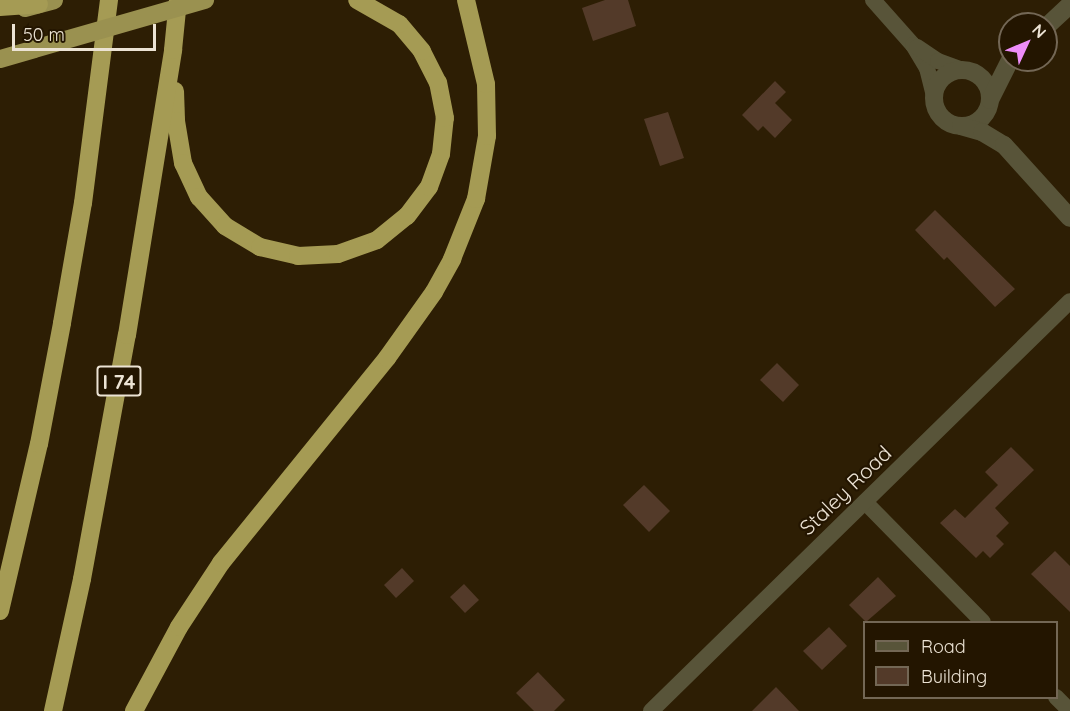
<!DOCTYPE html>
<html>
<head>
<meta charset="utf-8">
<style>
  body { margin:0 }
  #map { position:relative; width:1070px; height:711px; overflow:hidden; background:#2d1e04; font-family:Quicksand,sans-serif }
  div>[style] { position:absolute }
  .building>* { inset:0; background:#533a29 }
  .minor>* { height:16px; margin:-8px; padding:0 8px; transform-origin:8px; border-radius:8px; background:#585439 }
  .tertiary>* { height:18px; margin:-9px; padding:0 9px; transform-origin:9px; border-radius:9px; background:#585439 }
  .tertiary>.ring { margin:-9px; padding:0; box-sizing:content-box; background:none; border:18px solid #585439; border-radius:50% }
  .trunk>* { height:18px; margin:-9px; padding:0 9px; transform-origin:9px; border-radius:9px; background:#9a9150 }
  .motorway>* { height:18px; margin:-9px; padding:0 9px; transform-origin:9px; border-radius:9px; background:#a59b54 }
  .trunk-bridge>* { height:18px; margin:-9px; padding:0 9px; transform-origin:9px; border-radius:9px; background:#9a9150 }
  span { translate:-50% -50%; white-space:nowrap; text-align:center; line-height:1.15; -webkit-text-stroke:4.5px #231500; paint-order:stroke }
  .shield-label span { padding:2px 4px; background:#231500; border:2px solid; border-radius:4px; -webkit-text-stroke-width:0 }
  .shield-label { font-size:20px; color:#ece3d4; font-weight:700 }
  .street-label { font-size:21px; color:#ece3d4 }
  .legend { position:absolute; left:863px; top:621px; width:195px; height:78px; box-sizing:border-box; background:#231500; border:2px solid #736755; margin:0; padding:8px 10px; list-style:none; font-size:18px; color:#ece3d4 }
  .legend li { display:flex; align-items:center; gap:12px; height:30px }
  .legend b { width:30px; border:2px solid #736755 }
  .north { position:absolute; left:998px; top:12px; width:60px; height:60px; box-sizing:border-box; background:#231500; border:2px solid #736755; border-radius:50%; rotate:46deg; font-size:16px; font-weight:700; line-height:24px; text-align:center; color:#ece3d4 }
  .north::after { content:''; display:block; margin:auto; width:21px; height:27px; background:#ed8cf9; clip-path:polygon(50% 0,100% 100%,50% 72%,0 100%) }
  .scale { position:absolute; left:12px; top:24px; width:144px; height:27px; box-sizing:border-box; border:3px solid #ece3d4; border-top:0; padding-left:8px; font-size:18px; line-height:21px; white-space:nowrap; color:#ece3d4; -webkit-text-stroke:4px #231500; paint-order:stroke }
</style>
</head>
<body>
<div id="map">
  <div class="building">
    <div style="clip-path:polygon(605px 0,628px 0,636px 26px,593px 41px,582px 8px)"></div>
    <div style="clip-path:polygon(775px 81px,786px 92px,775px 103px,792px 120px,775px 138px,763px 126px,758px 131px,742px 115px)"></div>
    <div style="clip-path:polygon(668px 112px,684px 158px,660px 166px,644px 119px)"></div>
    <div style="clip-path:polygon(935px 210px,1015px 289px,995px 307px,947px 257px,944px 260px,915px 230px)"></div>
    <div style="clip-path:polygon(777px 363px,799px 385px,783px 402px,760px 380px)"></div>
    <div style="clip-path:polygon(1011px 447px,1034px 470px,995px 508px,1009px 523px,996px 536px,1004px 544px,990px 558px,983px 551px,976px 558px,940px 523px,955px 509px,965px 518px,998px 485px,985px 472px)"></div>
    <div style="clip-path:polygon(644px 485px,670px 511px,649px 532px,623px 505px)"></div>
    <div style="clip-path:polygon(1055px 551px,1070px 566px,1070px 612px,1031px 574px)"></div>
    <div style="clip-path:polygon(402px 568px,414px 581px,396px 598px,384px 585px)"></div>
    <div style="clip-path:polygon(878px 577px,896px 596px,866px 622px,849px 605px)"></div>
    <div style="clip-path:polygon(464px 584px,479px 600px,465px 613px,450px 597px)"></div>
    <div style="clip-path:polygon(829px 627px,847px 646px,822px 670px,803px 651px)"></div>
    <div style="clip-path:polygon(538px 672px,565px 700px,554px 711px,534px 711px,516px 693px)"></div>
    <div style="clip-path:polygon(776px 687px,799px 711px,752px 711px)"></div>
  </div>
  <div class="minor">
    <div style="left:873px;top:0;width:60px;rotate:48.4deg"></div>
    <div style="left:913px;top:45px;width:27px;rotate:59deg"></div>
    <div style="left:927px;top:68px;width:30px;rotate:76deg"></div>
    <div style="left:917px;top:47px;width:25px;rotate:34deg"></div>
    <div style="left:938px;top:61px;width:27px;rotate:20deg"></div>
    <div style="left:865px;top:502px;width:168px;rotate:45.5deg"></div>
    <div style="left:1056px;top:697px;width:17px;rotate:45deg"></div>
    <div style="left:651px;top:711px;width:586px;rotate:-44.38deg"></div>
  </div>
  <div class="tertiary">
    <div style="left:1046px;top:27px;width:33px;rotate:-43deg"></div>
    <div class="ring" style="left:934px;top:70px;width:38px;height:38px"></div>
    <div style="left:990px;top:100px;width:45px;rotate:-63.4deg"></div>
    <div style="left:961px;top:126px;width:22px;rotate:16deg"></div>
    <div style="left:982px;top:132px;width:26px;rotate:31deg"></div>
    <div style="left:1004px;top:145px;width:98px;rotate:47.9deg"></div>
  </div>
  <div class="trunk">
    <div style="left:25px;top:8px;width:30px;rotate:-15deg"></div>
    <div style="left:0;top:59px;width:35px;rotate:-16deg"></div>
  </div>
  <div class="motorway">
    <div style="left:0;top:7px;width:39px;rotate:-4deg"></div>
    <div style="left:175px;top:91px;width:30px;rotate:88deg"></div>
    <div style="left:176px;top:121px;width:43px;rotate:80.5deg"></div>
    <div style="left:183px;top:163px;width:38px;rotate:65deg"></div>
    <div style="left:199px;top:197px;width:39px;rotate:48deg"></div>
    <div style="left:225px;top:226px;width:41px;rotate:31deg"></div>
    <div style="left:260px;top:247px;width:39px;rotate:13deg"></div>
    <div style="left:298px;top:256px;width:40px;rotate:-2.9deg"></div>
    <div style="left:338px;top:254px;width:41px;rotate:-19.7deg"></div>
    <div style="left:377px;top:240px;width:38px;rotate:-39deg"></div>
    <div style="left:407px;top:216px;width:36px;rotate:-53deg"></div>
    <div style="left:429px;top:187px;width:35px;rotate:-70deg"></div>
    <div style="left:441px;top:154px;width:36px;rotate:-84deg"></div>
    <div style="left:445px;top:118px;width:36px;rotate:-101deg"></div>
    <div style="left:438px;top:83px;width:36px;rotate:-117deg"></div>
    <div style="left:422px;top:51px;width:35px;rotate:-130deg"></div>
    <div style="left:399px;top:24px;width:48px;rotate:-150.3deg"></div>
    <div style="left:0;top:611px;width:171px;rotate:-76.9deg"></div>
    <div style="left:39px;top:444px;width:123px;rotate:-79.2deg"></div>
    <div style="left:62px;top:323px;width:122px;rotate:-80.1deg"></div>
    <div style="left:83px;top:203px;width:205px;rotate:-82.7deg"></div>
    <div style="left:53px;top:711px;width:135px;rotate:-77.6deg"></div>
    <div style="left:82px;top:579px;width:248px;rotate:-79.6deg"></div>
    <div style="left:127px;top:335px;width:289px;rotate:-80.8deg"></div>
    <div style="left:173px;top:50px;width:50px;rotate:-84.3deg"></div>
    <div style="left:134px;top:711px;width:95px;rotate:-61.8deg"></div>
    <div style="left:179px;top:627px;width:77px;rotate:-56.7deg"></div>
    <div style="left:221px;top:563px;width:264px;rotate:-51deg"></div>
    <div style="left:387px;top:358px;width:81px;rotate:-54.5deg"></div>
    <div style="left:434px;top:292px;width:38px;rotate:-61deg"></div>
    <div style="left:452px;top:259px;width:65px;rotate:-68.2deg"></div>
    <div style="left:476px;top:199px;width:64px;rotate:-80.1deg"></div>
    <div style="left:487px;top:136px;width:52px;rotate:-91.1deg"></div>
    <div style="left:486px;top:84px;width:86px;rotate:-103.4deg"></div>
  </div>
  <div class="trunk-bridge">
    <div style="left:34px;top:49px;width:178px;rotate:-16deg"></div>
  </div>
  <div class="shield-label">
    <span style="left:119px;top:381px">I 74</span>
  </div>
  <div class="street-label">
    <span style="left:845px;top:490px;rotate:-44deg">Staley Road</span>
  </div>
  <ul class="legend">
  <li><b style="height:8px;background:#585439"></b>Road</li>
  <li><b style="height:16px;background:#533a29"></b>Building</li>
  </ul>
  <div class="north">N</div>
  <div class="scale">50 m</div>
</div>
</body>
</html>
